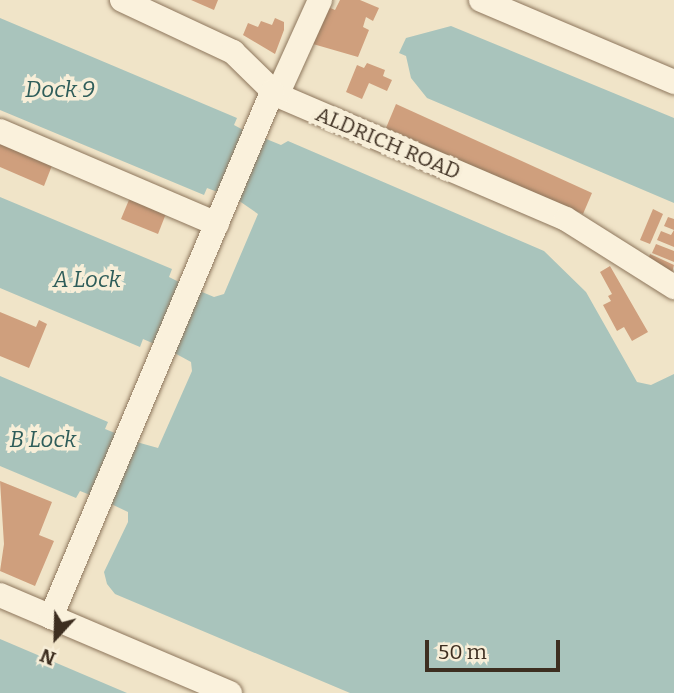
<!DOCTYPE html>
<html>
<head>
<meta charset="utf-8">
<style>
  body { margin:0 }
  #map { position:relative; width:674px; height:693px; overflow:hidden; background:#f0e4c8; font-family:Bitter,serif }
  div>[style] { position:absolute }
  .water>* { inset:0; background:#a9c4bc }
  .building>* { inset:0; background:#cf9f7d }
  .roads { filter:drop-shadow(0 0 2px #8d765c) drop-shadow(0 0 2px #8d765c) }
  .minor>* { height:24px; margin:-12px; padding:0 12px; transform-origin:12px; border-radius:12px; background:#faf1dc }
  span { translate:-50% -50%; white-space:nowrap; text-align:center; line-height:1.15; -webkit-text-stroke:7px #f7eed8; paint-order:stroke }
  .street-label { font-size:21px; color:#3d2e20 }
  .water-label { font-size:23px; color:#2f5d5a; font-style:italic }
  .north { position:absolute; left:21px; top:602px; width:70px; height:70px; -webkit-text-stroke:5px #f7eed8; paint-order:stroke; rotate:202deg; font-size:19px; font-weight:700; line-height:28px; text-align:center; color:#3d2e20 }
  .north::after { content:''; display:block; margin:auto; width:24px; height:32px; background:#3d2e20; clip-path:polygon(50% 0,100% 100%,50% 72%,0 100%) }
  .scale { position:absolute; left:425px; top:640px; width:135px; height:32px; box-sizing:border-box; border:4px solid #3d2e20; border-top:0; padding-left:9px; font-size:21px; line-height:24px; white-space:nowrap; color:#3d2e20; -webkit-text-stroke:5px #f7eed8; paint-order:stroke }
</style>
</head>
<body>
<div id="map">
  <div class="water">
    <div style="clip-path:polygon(0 18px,237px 118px,234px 125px,247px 132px,223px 194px,207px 188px,204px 195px,0 110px)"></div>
    <div style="clip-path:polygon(451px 26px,674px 118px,674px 203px,427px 98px,411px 78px,406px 56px,399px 53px,406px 38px)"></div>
    <div style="clip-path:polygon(259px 136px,281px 145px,288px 141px,544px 251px,586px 292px,637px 382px,651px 385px,674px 374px,674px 693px,350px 693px,115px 594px,107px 584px,104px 572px,128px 522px,128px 512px,107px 502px,133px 441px,158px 448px,192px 371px,191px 362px,169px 350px,195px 289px,214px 297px,224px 294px,258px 214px,235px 198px)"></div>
    <div style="clip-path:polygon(0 197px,172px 269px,169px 277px,183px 284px,157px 345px,143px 339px,140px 347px,0 288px)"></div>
    <div style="clip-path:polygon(0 376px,108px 422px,105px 429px,120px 435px,93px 496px,80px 491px,76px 498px,0 466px)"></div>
    <div style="clip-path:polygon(0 639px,127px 693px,0 693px)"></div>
  </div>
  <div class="building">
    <div style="clip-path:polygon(191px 0,218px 0,214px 10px)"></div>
    <div style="clip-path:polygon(340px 0,360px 0,379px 8px,373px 21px,366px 17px,363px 27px,369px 30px,358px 57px,313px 44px,328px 7px,335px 10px)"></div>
    <div style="clip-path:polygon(275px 18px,284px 22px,284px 30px,275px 54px,243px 35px,248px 23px,258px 27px,261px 21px,272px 25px)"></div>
    <div style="clip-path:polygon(367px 63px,385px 70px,383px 76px,392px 80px,387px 91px,369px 83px,362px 99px,346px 92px,357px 65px,364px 68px)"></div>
    <div style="clip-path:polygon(396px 104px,592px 193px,583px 214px,386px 128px)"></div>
    <div style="clip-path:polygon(0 141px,53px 163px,44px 186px,0 167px)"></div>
    <div style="clip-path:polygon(131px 195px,167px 211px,158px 234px,121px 219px)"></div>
    <div style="clip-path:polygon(653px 209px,663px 214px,650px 244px,640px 240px)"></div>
    <div style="clip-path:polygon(668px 217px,674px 219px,674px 247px,657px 240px,661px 231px,671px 235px,674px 230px,664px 226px)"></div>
    <div style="clip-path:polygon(656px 244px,674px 251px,674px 262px,652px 253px)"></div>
    <div style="clip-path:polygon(650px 254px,674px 265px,672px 273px,647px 263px)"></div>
    <div style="clip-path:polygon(610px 266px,648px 332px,632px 341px,624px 327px,617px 331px,603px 305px,611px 301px,608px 296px,612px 294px,600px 272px)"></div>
    <div style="clip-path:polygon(0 312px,36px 327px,39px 320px,47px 324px,29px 368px,0 356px)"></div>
    <div style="clip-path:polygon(0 481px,52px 502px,39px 535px,54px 541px,35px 586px,0 571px,4px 544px)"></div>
  </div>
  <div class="roads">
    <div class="minor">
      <div style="left:122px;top:0;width:123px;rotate:25.1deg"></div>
      <div style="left:233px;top:52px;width:62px;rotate:44.3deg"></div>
      <div style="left:277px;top:95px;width:314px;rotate:23.2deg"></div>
      <div style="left:566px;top:219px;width:128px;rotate:32.2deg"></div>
      <div style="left:481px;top:0;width:210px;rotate:23deg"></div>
      <div style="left:277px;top:95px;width:104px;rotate:-65.6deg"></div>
      <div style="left:0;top:131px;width:236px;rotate:23.2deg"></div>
      <div style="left:0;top:595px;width:250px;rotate:23.1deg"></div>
      <div style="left:51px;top:617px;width:570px;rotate:-67.17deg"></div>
    </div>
  </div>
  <div class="street-label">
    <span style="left:388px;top:143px;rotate:23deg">ALDRICH ROAD</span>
  </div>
  <div class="water-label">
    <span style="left:60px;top:89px">Dock 9</span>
    <span style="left:87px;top:279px">A Lock</span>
    <span style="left:43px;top:439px">B Lock</span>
  </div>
  <div class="north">N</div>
  <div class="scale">50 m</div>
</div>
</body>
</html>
